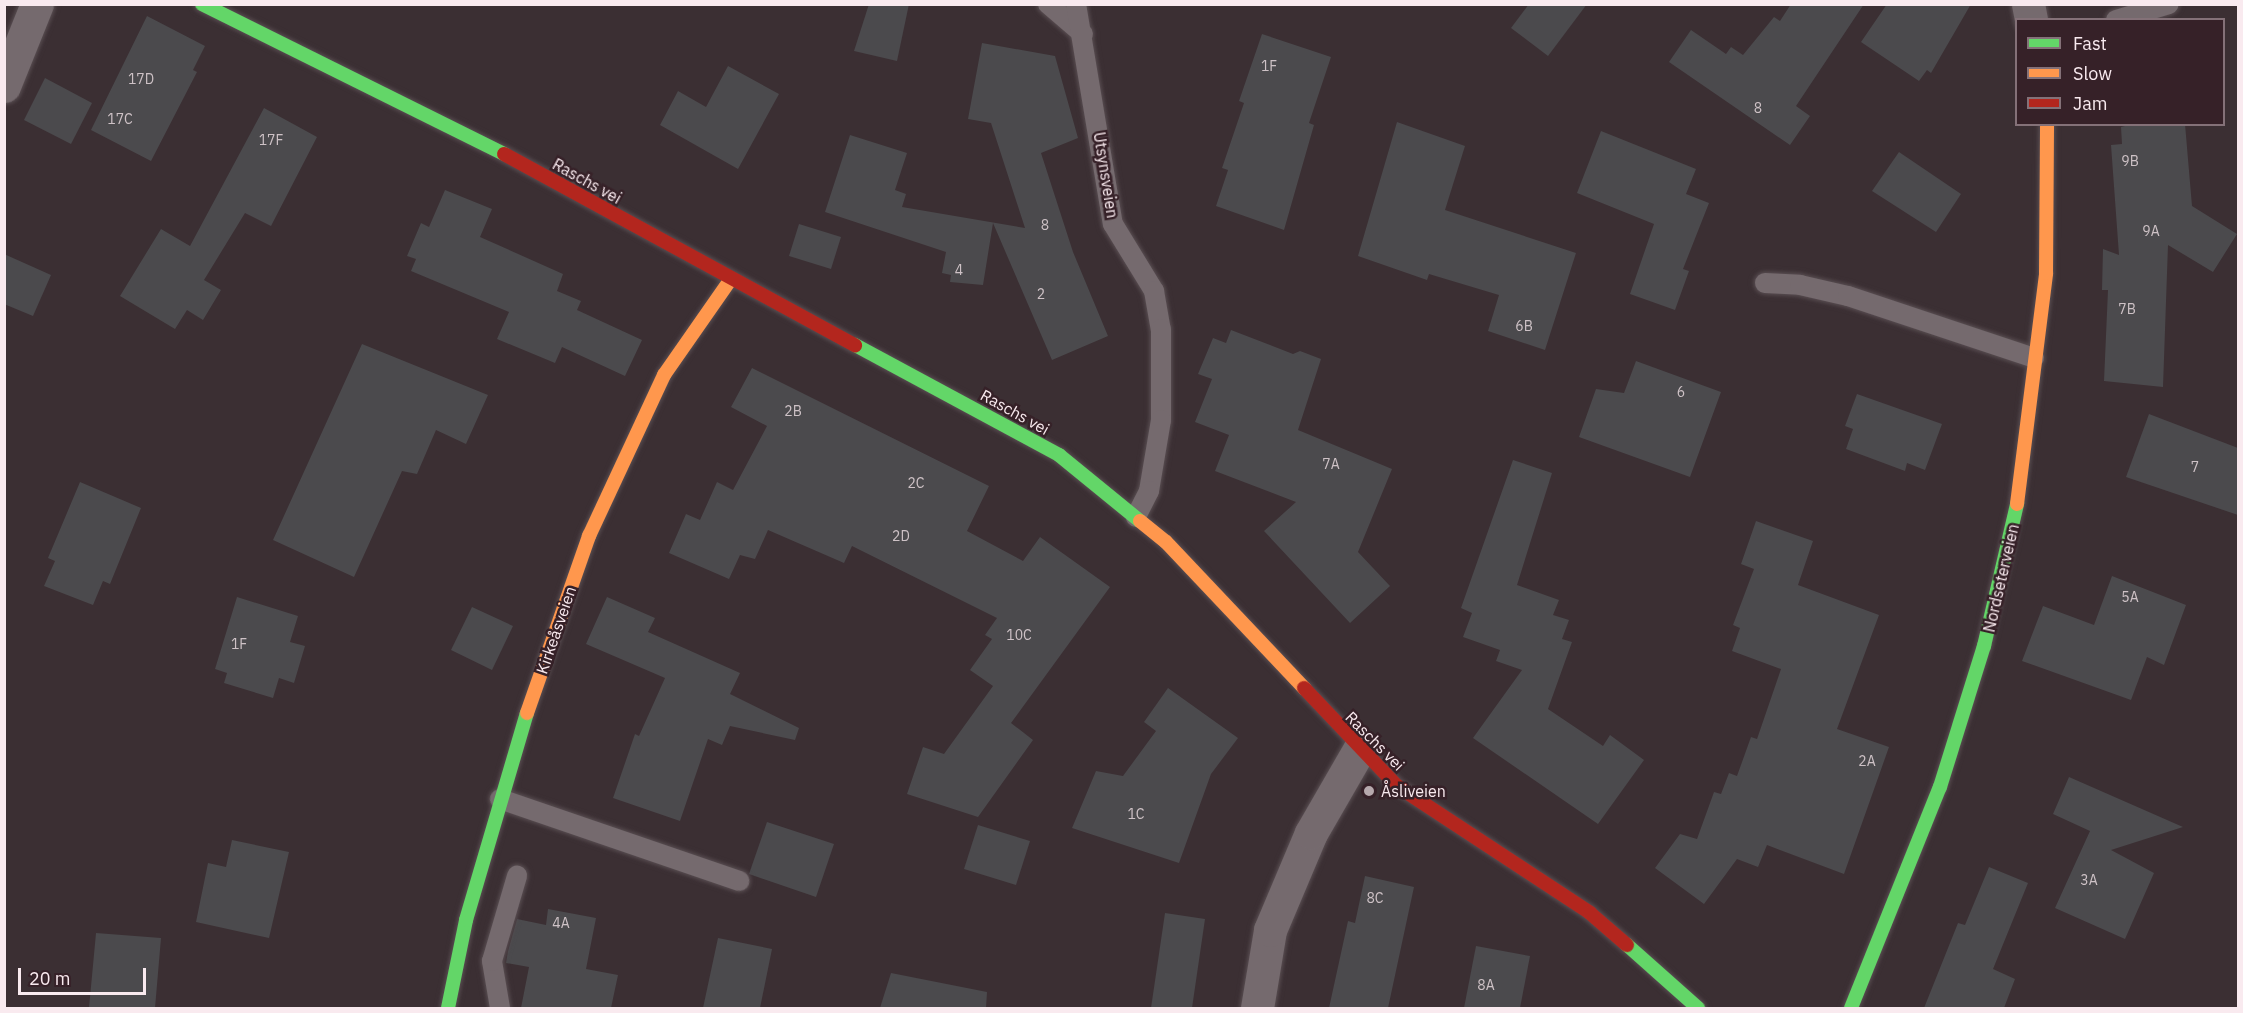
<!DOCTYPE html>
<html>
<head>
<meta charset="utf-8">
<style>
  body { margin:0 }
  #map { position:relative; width:2243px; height:1013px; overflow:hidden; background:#3b2f33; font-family:"IBM Plex Sans",sans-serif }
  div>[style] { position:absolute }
  .building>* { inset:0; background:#4b4a4d }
  .roads { filter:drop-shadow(0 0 2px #594e52) drop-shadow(0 0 2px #594e52) }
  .lane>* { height:20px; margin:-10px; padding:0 10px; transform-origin:10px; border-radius:10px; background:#756a6e }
  .street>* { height:33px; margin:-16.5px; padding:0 16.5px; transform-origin:16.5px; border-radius:16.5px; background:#756a6e }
  .fast>* { height:14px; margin:-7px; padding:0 7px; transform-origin:7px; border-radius:7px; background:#63d668 }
  .slow>* { height:14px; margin:-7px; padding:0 7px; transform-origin:7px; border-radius:7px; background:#ff974d }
  .jam>* { height:14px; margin:-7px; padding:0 7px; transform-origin:7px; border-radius:7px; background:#b3261e }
  .dots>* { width:16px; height:16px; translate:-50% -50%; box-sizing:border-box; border:3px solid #362128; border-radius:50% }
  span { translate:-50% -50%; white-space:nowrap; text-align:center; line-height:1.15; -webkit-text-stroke:5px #362128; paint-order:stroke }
  .number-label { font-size:14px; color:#cec2c6 }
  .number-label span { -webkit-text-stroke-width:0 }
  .street-label { font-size:16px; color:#f9eaef }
  .poi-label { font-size:16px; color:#f9eaef }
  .left { translate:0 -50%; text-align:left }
  .frame { position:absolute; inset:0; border:6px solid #f9eaef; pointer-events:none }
  .legend { position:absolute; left:2015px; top:18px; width:210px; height:108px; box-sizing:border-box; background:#362128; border:2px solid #847178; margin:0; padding:8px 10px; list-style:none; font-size:18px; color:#f9eaef }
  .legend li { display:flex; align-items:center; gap:12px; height:30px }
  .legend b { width:30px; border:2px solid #847178 }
  .scale { position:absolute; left:18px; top:968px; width:128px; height:27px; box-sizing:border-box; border:3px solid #f9eaef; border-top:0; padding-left:8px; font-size:18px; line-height:21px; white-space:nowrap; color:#f9eaef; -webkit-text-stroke:4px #362128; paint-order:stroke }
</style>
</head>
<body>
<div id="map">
  <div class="building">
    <div style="clip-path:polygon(869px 4px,909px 4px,897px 61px,854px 51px)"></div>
    <div style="clip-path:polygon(1529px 4px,1587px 4px,1548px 56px,1511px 28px)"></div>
    <div style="clip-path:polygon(1791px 4px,1864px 4px,1796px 106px,1810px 116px,1790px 145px,1669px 62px,1691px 30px,1726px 54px,1731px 47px,1743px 55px,1774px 17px,1780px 21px)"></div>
    <div style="clip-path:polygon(1887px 4px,1971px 4px,1931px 73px,1927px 70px,1919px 81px,1861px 42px)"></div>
    <div style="clip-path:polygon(147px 16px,205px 46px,193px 70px,197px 72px,151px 161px,91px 130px)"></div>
    <div style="clip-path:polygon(1262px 34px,1331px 57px,1309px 123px,1314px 125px,1284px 230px,1216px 206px,1228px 170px,1222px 168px,1244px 103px,1239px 101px)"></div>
    <div style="clip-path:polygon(982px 43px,1055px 56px,1078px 138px,1041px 153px,1073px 252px,1108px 336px,1052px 360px,993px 223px,983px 285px,950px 282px,951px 275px,942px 273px,946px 252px,825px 212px,850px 135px,907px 153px,895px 190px,906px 194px,902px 207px,1025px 228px,991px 123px,968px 119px)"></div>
    <div style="clip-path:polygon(728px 66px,779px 94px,738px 169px,660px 125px,678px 91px,706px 107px)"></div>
    <div style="clip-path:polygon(45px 78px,92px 103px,71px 144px,24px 120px)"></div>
    <div style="clip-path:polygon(264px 108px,317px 137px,271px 226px,245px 213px,204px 280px,221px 290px,203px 320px,187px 310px,175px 329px,120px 296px,161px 229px,190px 246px)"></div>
    <div style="clip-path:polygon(1397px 122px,1465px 146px,1445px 210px,1576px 253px,1545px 350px,1488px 331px,1499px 295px,1429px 274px,1427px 280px,1358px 256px)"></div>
    <div style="clip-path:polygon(2133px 124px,2185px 124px,2192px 206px,2237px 234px,2213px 272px,2168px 245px,2163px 387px,2104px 381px,2108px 290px,2102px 290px,2103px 249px,2119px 255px,2111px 145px,2122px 144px,2121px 127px)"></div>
    <div style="clip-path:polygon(1601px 131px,1696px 169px,1686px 194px,1709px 203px,1683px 269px,1689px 271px,1675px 310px,1630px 294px,1654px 224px,1577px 193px)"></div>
    <div style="clip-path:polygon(1899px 152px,1961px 194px,1936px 232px,1872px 191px)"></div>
    <div style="clip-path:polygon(445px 190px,492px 209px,480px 237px,563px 274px,557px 291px,581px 301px,577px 310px,642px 340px,625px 376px,562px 347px,555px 363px,497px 339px,509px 312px,411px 271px,416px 259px,407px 256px,421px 223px,429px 227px)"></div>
    <div style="clip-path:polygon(799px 224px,841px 237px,831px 269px,789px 256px)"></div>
    <div style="clip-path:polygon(4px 254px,51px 275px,33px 316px,4px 304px)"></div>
    <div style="clip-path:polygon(1231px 330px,1293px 354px,1300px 351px,1321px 359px,1298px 430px,1392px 469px,1358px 552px,1390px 586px,1350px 623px,1264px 531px,1296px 502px,1215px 471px,1229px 435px,1195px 422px,1212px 379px,1198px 374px,1213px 338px,1226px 343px)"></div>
    <div style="clip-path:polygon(362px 344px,488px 395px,466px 444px,436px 430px,417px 474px,402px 471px,354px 577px,273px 540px)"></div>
    <div style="clip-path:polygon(1636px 361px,1721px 392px,1690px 477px,1579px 437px,1596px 389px,1624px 393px)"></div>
    <div style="clip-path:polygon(752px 368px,989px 486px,967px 531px,1023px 561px,1040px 537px,1110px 587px,1011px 723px,1033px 740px,978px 817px,907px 794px,923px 747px,944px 754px,993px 686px,970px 670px,992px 639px,985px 635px,997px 618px,852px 546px,844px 563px,768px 530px,755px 559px,740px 555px,729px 579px,669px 553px,686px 514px,700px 520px,717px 482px,733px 490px,767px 426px,731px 407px)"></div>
    <div style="clip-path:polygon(1857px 394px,1942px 424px,1925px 470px,1907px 463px,1905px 471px,1846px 449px,1853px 429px,1845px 426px)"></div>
    <div style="clip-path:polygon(2149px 414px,2238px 448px,2238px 515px,2126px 477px)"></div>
    <div style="clip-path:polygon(1513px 460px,1552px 473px,1517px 585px,1559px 600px,1553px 615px,1569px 620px,1562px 639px,1572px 642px,1548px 709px,1603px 746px,1610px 735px,1644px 760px,1598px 824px,1473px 738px,1522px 670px,1496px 661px,1500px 650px,1463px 637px,1472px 613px,1461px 608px)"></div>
    <div style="clip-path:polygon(80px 482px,141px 508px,110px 584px,103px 581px,93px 605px,44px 586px,55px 561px,48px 558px)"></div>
    <div style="clip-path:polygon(1756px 521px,1813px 541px,1798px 585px,1879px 615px,1837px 729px,1889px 747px,1844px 874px,1767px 845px,1758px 867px,1737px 859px,1704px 904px,1655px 868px,1680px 834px,1697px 839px,1714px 792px,1721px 794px,1729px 773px,1737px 776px,1751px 737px,1757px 739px,1781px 669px,1732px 651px,1740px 628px,1733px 625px,1754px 569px,1741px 564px)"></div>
    <div style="clip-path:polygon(2112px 576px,2186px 605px,2164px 665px,2147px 657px,2131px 700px,2022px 661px,2043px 606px,2094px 625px)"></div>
    <div style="clip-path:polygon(237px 597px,298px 616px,290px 642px,305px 646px,294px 683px,279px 678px,273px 698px,224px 683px,227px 673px,215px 669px)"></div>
    <div style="clip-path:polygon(607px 597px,655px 618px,648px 632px,740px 673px,730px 694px,799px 728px,795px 740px,730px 726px,722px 745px,708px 739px,680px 821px,613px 798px,635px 734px,639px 736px,665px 678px,586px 644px)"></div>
    <div style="clip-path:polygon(472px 607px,513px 626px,492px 670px,451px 650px)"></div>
    <div style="clip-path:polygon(1168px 688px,1238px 738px,1211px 774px,1179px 863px,1072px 828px,1096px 771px,1123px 776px,1156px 731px,1144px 722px)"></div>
    <div style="clip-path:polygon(2069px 777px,2183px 827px,2111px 850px,2154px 873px,2125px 939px,2055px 908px,2090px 831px,2053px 814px)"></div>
    <div style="clip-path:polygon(767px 822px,834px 844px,816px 897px,749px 874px)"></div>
    <div style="clip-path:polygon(978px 825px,1030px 841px,1016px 885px,964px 869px)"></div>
    <div style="clip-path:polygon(232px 840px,289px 852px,269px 938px,196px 922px,208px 863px,226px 867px)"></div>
    <div style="clip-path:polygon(1989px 867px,2028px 883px,1993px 969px,2015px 979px,2004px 1008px,1924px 1008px,1958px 923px,1965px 925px)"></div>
    <div style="clip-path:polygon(1365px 876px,1414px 887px,1388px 1008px,1329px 1008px,1348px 921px,1355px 923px)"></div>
    <div style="clip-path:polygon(548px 909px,596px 918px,586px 969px,618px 975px,611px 1008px,521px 1008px,529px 967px,506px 963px,508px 951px,517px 919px,546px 925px)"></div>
    <div style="clip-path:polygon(1165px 913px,1205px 919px,1192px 1008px,1151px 1008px)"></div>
    <div style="clip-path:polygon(96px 933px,161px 938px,155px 1008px,89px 1008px)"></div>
    <div style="clip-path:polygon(718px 938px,772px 949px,760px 1008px,703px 1008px)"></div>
    <div style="clip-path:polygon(1476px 946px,1530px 956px,1520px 1008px,1464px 1008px)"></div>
    <div style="clip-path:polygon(891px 973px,987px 992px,986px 1008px,880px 1008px)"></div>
  </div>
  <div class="roads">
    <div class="lane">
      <div style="left:1048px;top:4px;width:46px;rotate:40.6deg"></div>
      <div style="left:1076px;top:4px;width:223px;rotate:80.5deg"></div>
      <div style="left:1113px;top:224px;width:79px;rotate:58.5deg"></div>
      <div style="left:1154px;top:291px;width:39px;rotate:80deg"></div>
      <div style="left:1161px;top:329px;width:91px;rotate:90deg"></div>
      <div style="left:1161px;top:420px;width:72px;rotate:99.6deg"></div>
      <div style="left:1149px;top:491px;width:29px;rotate:117deg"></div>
      <div style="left:2116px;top:20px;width:55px;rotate:-16.8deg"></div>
      <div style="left:1765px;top:283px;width:35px;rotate:3deg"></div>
      <div style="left:1800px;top:285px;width:49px;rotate:12.9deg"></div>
      <div style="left:1848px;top:296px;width:196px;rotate:18.4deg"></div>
      <div style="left:500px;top:799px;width:253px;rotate:18.9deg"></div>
      <div style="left:500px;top:1008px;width:48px;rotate:-99.7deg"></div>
      <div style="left:492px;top:961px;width:89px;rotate:-73.6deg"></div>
    </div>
    <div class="street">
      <div style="left:2028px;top:4px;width:16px;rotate:79deg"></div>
      <div style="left:4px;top:86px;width:88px;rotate:-68.1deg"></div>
      <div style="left:1257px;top:1008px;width:79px;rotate:-80.5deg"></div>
      <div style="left:1270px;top:930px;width:105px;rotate:-67.1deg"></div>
      <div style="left:1311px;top:833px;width:96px;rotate:-60deg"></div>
    </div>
    <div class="fast">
      <div style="left:202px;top:4px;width:337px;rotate:26.4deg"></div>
      <div style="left:855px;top:345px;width:232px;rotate:28.3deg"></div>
      <div style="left:1059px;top:455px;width:104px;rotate:39.2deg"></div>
      <div style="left:1627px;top:945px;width:95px;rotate:41.6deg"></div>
      <div style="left:448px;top:1008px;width:90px;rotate:-78.4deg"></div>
      <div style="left:466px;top:920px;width:216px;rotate:-73.6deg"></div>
      <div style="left:1851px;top:1008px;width:238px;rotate:-68.1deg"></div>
      <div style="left:1940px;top:787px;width:148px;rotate:-72.7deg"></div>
      <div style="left:1984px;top:646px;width:146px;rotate:-76.9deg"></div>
    </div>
    <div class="slow">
      <div style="left:2017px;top:504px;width:233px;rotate:-82.8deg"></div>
      <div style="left:2046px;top:273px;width:149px;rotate:-89.6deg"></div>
      <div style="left:1140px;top:521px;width:33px;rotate:39deg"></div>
      <div style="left:1166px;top:542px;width:201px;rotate:46.6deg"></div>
      <div style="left:527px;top:713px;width:188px;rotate:-70.7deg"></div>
      <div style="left:589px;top:536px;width:178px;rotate:-65deg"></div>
      <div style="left:664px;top:375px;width:117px;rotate:-55.1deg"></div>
    </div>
    <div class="jam">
      <div style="left:504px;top:154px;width:400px;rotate:28.6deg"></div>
      <div style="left:1304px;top:688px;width:135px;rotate:46.5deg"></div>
      <div style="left:1397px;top:786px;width:231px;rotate:33.3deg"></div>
      <div style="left:1590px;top:913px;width:49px;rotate:40.9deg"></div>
    </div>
  </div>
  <div class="dots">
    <div style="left:1369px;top:791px;background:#b6a9ad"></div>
  </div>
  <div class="number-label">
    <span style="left:1269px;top:66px">1F</span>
    <span style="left:141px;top:79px">17D</span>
    <span style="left:1758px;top:108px">8</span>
    <span style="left:120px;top:119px">17C</span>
    <span style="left:271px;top:140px">17F</span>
    <span style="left:2130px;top:161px">9B</span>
    <span style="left:1045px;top:225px">8</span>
    <span style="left:2151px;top:231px">9A</span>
    <span style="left:959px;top:270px">4</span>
    <span style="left:1041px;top:294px">2</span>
    <span style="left:2127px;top:309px">7B</span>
    <span style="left:1524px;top:326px">6B</span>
    <span style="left:1681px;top:392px">6</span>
    <span style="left:793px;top:411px">2B</span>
    <span style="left:1331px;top:464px">7A</span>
    <span style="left:2195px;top:467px">7</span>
    <span style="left:916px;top:483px">2C</span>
    <span style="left:901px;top:536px">2D</span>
    <span style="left:2130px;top:597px">5A</span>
    <span style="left:1019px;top:635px">10C</span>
    <span style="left:239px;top:644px">1F</span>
    <span style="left:1867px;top:761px">2A</span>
    <span style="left:1136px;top:814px">1C</span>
    <span style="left:2089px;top:880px">3A</span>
    <span style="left:1375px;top:898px">8C</span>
    <span style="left:561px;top:923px">4A</span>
    <span style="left:1486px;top:985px">8A</span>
  </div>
  <div class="street-label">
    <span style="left:1106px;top:175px;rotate:81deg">Utsynsveien</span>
    <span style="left:587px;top:181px;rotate:29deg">Raschs vei</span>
    <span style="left:1015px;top:412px;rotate:29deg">Raschs vei</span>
    <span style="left:2001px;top:578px;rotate:-77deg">Nordseterveien</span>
    <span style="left:556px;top:630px;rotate:-71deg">Kirkeåsveien</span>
    <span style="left:1375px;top:741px;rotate:45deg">Raschs vei</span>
  </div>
  <div class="poi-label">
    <span class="left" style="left:1381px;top:791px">Åsliveien</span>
  </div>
  <div class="frame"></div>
  <ul class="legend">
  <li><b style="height:8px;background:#63d668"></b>Fast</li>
  <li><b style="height:8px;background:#ff974d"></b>Slow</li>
  <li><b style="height:8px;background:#b3261e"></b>Jam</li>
  </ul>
  <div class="scale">20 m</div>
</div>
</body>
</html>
